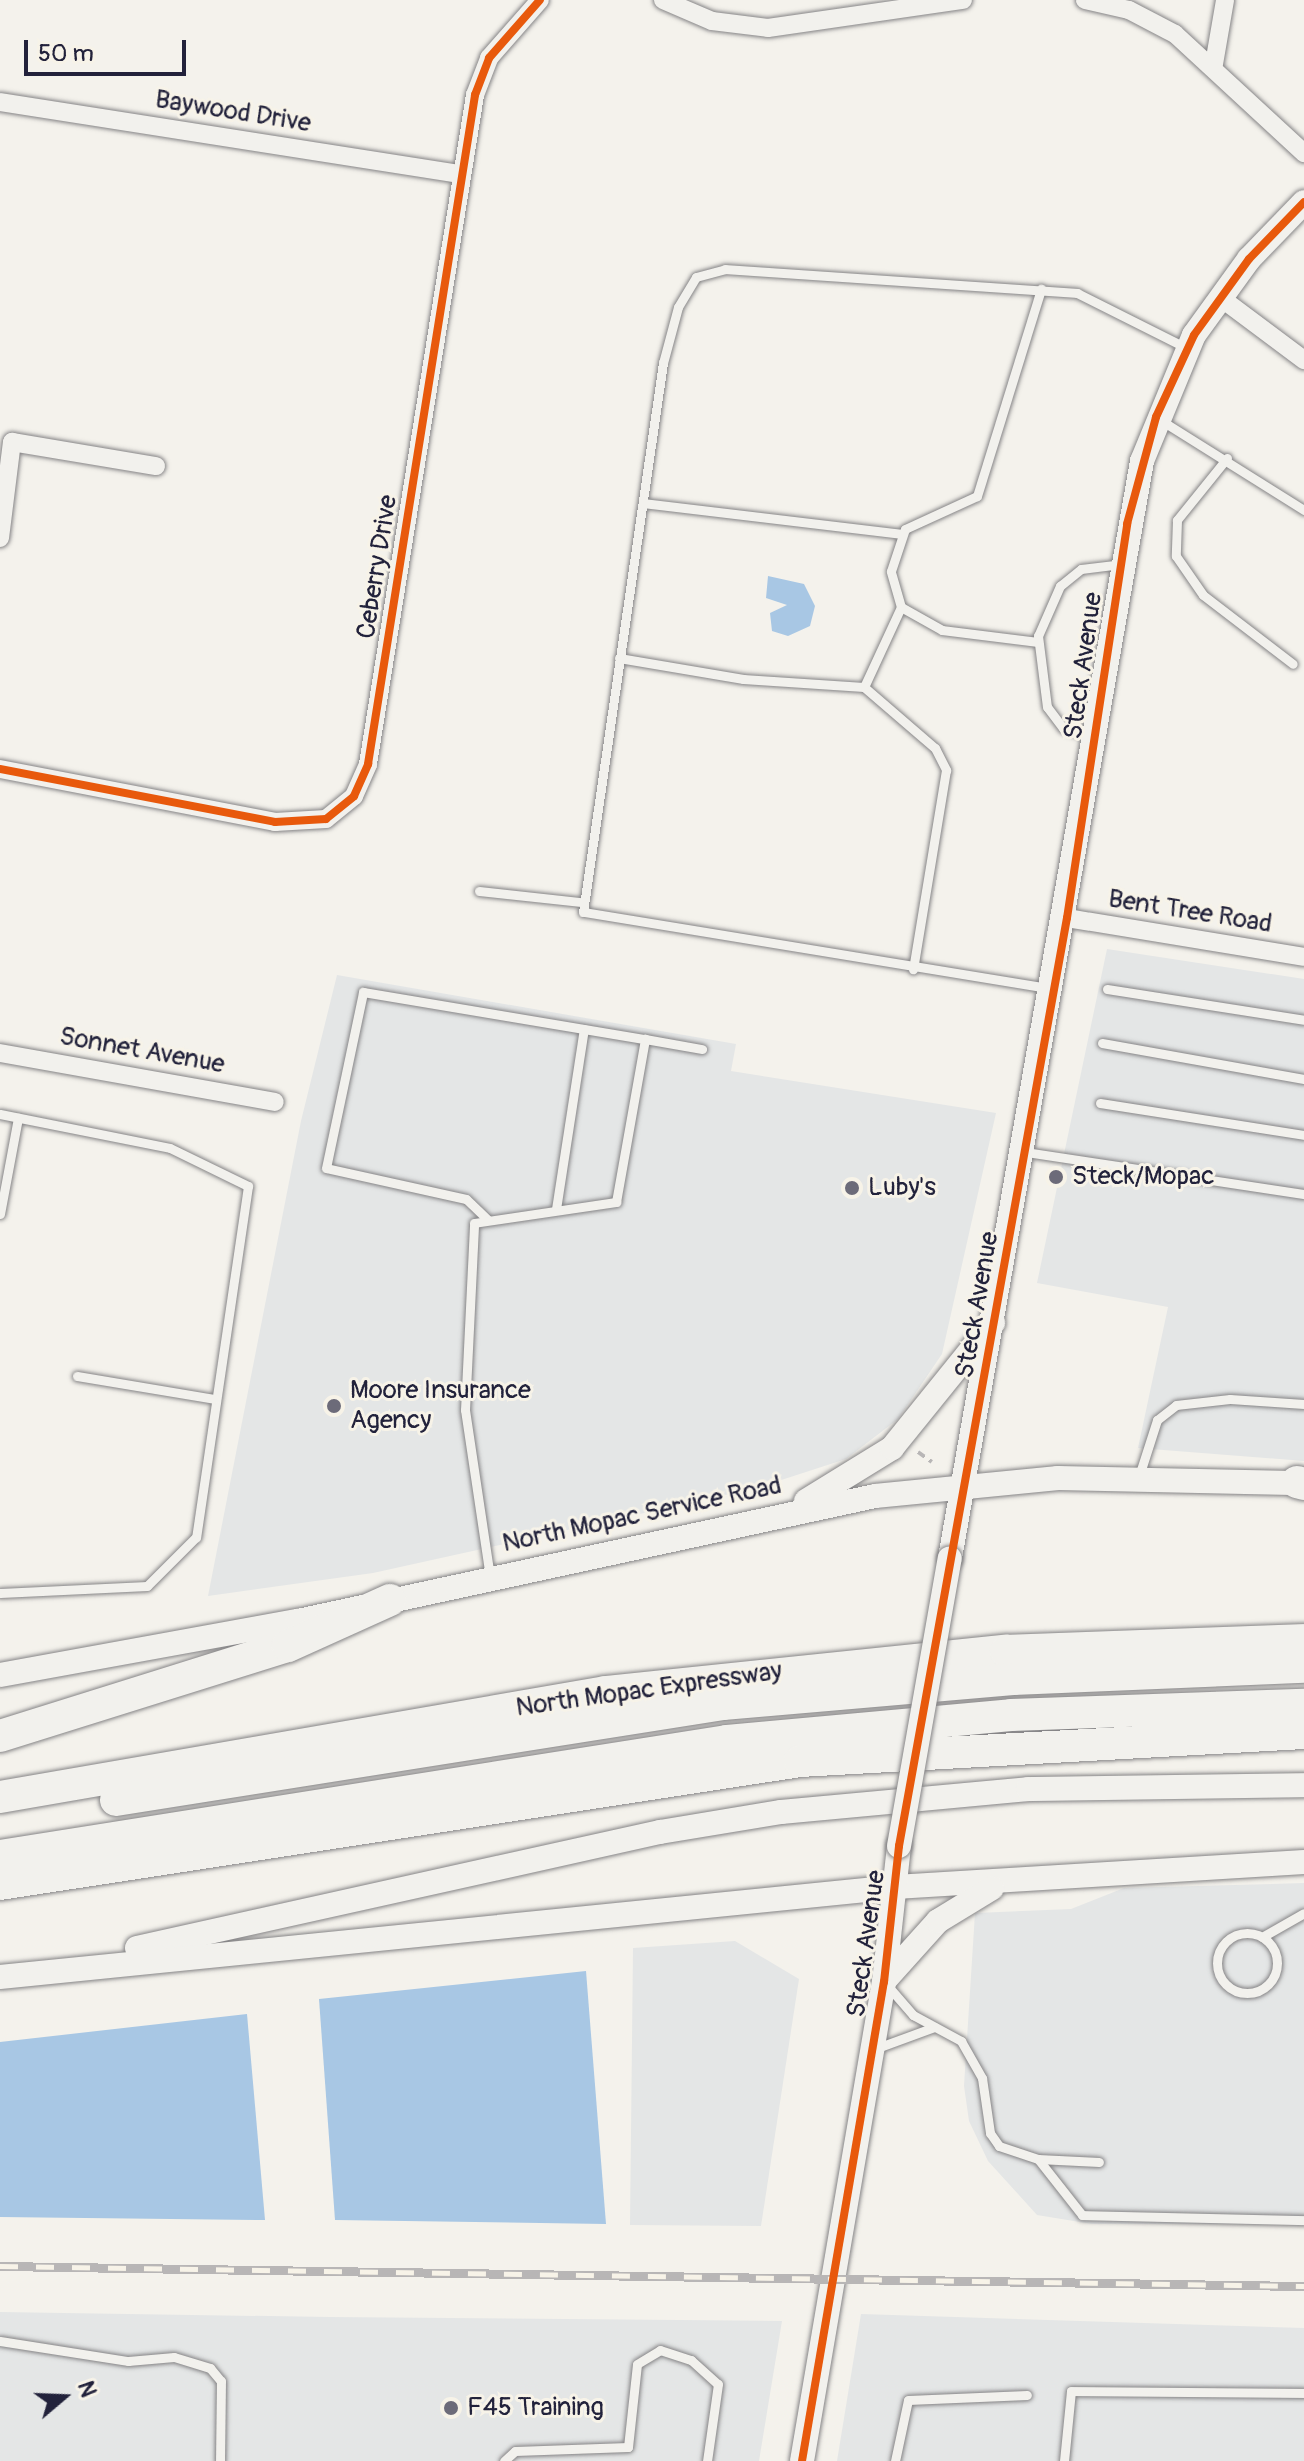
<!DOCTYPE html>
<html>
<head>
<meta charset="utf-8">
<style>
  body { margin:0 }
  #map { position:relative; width:1304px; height:2461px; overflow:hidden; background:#f4f2ec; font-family:Pangolin,sans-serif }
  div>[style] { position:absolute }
  .built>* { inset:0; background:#e4e6e6 }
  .water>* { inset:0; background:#a8c7e4 }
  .path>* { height:4px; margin-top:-2px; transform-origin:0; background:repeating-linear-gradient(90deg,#b8b6b6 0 8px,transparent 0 14px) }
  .roads { filter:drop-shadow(0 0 2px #858486) drop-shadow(0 0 2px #858486) }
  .lane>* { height:9px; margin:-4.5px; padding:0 4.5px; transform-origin:4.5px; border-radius:4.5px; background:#f2f1ed }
  .lane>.ring { margin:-4.5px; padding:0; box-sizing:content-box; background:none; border:9px solid #f2f1ed; border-radius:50% }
  .street>* { height:18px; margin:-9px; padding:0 9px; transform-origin:9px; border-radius:9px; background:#f2f1ed }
  .secondary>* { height:24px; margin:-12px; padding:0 12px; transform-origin:12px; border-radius:12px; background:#f2f1ed }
  .highway>* { height:32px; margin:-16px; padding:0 16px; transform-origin:16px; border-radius:16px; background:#f2f1ed }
  .rail>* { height:9px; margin-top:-4.5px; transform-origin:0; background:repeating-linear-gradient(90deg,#f7f3e8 0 18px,#b8b6b6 0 36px); box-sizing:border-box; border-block:2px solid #b8b6b6 }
  .bridges { filter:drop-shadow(0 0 2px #858486) drop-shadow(0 0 2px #858486) }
  .secondary-bridge>* { height:24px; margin:-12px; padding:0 12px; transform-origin:12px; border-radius:12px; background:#f2f1ed }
  .cycleway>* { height:8px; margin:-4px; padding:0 4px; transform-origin:4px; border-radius:4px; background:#e8590c }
  .dots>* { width:22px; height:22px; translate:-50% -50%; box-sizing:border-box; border:4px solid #f7f3e8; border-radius:50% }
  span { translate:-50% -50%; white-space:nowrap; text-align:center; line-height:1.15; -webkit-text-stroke:6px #f7f3e8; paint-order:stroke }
  .street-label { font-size:26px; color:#22223b }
  .poi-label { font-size:26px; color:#22223b }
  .left { translate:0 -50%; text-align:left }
  .north { position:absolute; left:24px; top:2357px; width:80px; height:80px; -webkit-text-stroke:6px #f7f3e8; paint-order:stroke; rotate:71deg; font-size:22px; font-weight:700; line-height:32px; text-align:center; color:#22223b }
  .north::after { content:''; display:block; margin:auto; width:28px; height:36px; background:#22223b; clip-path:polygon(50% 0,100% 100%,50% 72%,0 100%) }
  .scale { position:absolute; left:24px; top:40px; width:162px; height:36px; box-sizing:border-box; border:4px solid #22223b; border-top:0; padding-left:10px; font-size:24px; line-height:28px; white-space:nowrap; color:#22223b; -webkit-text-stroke:6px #f7f3e8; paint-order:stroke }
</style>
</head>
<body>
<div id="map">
  <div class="built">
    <div style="clip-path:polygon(1107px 949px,1304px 979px,1304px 1461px,1138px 1448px,1168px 1307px,1037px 1283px)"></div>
    <div style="clip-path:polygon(337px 975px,736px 1044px,731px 1071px,996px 1113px,942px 1354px,898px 1419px,846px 1459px,757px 1488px,373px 1573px,208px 1596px,301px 1121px)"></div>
    <div style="clip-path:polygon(1304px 1883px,1304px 2224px,1092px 2224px,1037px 2215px,988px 2161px,969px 2121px,964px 2086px,975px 1913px,1071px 1909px,1124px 1888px)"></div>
    <div style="clip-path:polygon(735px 1941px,799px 1979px,761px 2226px,630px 2225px,633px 1948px)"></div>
    <div style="clip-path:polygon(0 2312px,330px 2317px,782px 2321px,759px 2461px,0 2461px)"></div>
    <div style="clip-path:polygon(861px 2314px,1304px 2328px,1304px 2461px,837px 2461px)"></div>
  </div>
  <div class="water">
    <div style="clip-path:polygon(768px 576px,804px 584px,815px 606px,810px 626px,788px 636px,772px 631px,770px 613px,787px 605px,766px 598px)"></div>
    <div style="clip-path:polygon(586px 1971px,606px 2224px,335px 2220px,319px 1999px)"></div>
    <div style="clip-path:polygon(247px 2014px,265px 2220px,0 2217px,0 2042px)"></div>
  </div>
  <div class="path">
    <div style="left:918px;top:1452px;width:17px;rotate:36deg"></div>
  </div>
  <div class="roads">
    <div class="lane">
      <div style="left:1162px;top:421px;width:168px;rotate:32.1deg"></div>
      <div style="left:1227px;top:458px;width:80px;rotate:128.9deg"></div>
      <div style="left:1177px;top:520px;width:36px;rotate:92deg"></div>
      <div style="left:1176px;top:556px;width:47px;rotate:55.3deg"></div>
      <div style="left:1203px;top:595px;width:113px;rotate:37.5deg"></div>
      <div style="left:643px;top:503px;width:261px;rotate:6.8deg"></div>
      <div style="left:1038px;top:642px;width:97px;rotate:-172.9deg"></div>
      <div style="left:942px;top:630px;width:47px;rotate:-150.7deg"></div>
      <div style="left:901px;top:607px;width:37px;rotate:-106deg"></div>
      <div style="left:891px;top:571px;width:44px;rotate:-71.6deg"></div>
      <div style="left:905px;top:529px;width:79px;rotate:-24.6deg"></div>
      <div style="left:977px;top:496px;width:217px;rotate:-72.8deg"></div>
      <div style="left:619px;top:658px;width:126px;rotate:9.6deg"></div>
      <div style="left:743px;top:679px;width:121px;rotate:3.8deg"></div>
      <div style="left:864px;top:687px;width:88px;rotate:-65.2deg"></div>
      <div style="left:864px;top:687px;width:94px;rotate:40.7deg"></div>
      <div style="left:935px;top:748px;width:25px;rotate:63deg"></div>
      <div style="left:946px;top:770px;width:202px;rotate:99.4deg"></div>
      <div style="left:1091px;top:736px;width:29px;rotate:-164deg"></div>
      <div style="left:1063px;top:728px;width:26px;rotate:-127deg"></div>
      <div style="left:1047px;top:707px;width:72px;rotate:-97.2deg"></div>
      <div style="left:1038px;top:636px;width:55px;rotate:-66.3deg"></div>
      <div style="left:1060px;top:586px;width:27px;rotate:-39deg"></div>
      <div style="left:1081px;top:569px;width:38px;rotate:-7deg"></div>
      <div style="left:479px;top:891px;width:103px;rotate:6.2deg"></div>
      <div style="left:1048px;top:988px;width:471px;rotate:-170.7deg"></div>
      <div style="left:583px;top:912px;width:555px;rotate:-81.71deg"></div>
      <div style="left:663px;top:363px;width:58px;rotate:-75deg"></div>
      <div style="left:678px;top:307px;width:35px;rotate:-59deg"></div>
      <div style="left:696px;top:277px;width:30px;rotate:-15deg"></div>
      <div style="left:725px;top:269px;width:353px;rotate:3.9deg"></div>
      <div style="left:1077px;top:293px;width:121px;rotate:26.6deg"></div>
      <div style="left:1107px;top:989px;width:199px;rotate:8.9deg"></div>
      <div style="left:1102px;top:1043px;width:205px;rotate:10.1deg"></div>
      <div style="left:1100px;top:1103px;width:206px;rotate:8.9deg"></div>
      <div style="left:0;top:1114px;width:173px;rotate:11.3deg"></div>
      <div style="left:170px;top:1148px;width:87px;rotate:26deg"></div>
      <div style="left:248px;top:1186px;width:355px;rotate:98.4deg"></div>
      <div style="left:196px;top:1537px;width:69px;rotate:135deg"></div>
      <div style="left:147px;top:1586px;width:147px;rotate:177.3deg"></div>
      <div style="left:1026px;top:1152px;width:281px;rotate:8.6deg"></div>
      <div style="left:556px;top:1209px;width:182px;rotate:-81.2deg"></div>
      <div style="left:0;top:1214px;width:98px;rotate:-79.4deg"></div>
      <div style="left:488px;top:1220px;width:30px;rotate:-136deg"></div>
      <div style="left:466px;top:1199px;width:143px;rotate:-167.5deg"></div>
      <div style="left:326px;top:1168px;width:180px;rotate:-78.1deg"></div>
      <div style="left:363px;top:992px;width:286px;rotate:9.5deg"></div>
      <div style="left:77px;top:1376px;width:139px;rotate:9.5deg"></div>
      <div style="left:1139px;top:1476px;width:59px;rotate:-72.2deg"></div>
      <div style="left:1157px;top:1420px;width:24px;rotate:-38deg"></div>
      <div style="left:1176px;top:1405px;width:54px;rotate:-6.3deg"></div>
      <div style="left:1230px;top:1399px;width:74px;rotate:3.9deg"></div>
      <div style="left:490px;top:1577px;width:169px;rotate:-98.5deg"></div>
      <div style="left:465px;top:1410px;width:187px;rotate:-87.2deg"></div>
      <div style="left:474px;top:1223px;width:144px;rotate:-8.4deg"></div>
      <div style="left:616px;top:1202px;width:166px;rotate:-79.9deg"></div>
      <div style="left:645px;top:1039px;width:58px;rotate:10deg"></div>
      <div class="ring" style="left:1217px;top:1933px;width:51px;height:51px"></div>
      <div style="left:1262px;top:1937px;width:48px;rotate:-29.7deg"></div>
      <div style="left:887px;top:1985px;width:40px;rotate:49deg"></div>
      <div style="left:913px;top:2015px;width:55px;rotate:28.4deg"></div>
      <div style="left:961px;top:2041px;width:43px;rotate:60.4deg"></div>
      <div style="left:982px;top:2078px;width:56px;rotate:81.7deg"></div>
      <div style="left:990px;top:2133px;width:16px;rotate:55deg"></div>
      <div style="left:999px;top:2146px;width:41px;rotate:18.4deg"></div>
      <div style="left:1038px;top:2159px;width:71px;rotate:51.8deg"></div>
      <div style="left:1082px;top:2215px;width:222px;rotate:1.3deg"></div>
      <div style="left:877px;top:2048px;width:61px;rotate:-20.2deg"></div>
      <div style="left:1038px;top:2159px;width:61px;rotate:2.8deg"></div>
      <div style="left:0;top:2341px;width:130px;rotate:8.9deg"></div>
      <div style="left:128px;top:2361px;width:46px;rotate:-5deg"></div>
      <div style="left:174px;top:2357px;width:38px;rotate:17deg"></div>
      <div style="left:210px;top:2368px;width:17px;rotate:50deg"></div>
      <div style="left:221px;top:2381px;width:80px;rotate:90.7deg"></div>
      <div style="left:504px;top:2461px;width:15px;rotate:-42deg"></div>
      <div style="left:515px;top:2451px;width:113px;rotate:-2deg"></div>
      <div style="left:628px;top:2447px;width:83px;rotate:-83.8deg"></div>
      <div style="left:637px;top:2364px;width:27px;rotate:-31deg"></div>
      <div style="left:660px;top:2350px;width:33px;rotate:18deg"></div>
      <div style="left:691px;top:2360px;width:36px;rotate:42deg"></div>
      <div style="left:718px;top:2384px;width:78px;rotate:98.1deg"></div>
      <div style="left:895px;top:2461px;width:62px;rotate:-78deg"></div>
      <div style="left:908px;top:2400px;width:119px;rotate:-2.4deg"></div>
      <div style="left:1064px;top:2461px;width:70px;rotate:-84.3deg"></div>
      <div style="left:1071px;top:2391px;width:233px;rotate:0.5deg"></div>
    </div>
    <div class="street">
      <div style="left:663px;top:0;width:53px;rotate:23.2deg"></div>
      <div style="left:712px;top:21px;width:56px;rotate:7.1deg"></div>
      <div style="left:768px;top:28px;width:197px;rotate:-8.2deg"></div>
      <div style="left:1085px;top:0;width:45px;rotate:12.8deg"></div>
      <div style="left:1129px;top:10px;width:52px;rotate:27.6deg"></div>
      <div style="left:1175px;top:34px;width:176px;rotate:42.7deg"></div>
      <div style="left:1214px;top:64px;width:65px;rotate:-80.2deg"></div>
      <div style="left:0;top:102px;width:465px;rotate:8.9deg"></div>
      <div style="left:1221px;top:298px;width:104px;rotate:36.8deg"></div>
      <div style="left:0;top:538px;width:97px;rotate:-82.9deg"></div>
      <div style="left:12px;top:442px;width:146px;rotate:9.5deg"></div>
      <div style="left:0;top:769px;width:280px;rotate:10.9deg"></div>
      <div style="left:275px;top:822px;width:51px;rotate:-3.4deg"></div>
      <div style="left:326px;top:819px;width:36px;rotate:-39deg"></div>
      <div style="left:354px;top:796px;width:35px;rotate:-66deg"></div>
      <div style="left:368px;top:764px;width:678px;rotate:-80.91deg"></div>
      <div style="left:475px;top:95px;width:40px;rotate:-69deg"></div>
      <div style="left:489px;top:58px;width:77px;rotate:-48.7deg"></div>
      <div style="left:1067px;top:918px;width:240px;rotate:9.3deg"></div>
      <div style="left:0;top:1053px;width:279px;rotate:10.1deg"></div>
    </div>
    <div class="secondary">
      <div style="left:806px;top:1501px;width:101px;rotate:-31.6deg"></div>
      <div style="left:892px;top:1448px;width:161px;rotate:-51.1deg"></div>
      <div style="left:950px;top:1558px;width:1114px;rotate:-80.07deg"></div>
      <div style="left:1142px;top:461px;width:136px;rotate:-67.6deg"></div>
      <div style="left:1194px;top:335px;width:94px;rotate:-54.1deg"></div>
      <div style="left:1249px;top:259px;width:79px;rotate:-46deg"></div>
      <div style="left:0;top:1675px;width:303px;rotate:-10.3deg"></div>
      <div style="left:298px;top:1621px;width:590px;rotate:-12.22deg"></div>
      <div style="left:875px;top:1496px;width:184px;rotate:-5.6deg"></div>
      <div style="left:1058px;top:1478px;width:246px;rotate:1.2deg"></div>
      <div style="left:137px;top:1948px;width:536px;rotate:-12.51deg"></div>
      <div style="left:660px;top:1832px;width:123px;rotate:-9.4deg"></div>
      <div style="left:781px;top:1812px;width:248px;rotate:-5.3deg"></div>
      <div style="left:1028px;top:1789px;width:276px;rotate:-0.8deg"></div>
      <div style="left:0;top:1977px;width:900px;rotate:-5.74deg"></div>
      <div style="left:895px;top:1887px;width:410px;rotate:-3.5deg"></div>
      <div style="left:885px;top:1980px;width:79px;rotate:-48.1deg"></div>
      <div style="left:938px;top:1921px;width:63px;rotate:-31.4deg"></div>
      <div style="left:802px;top:2461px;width:486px;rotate:-80.3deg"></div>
      <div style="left:884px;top:1982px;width:137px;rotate:-83.7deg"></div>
    </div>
    <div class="highway">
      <div style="left:1297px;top:1482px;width:7px;rotate:16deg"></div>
      <div style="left:0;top:1736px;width:302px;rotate:-17.4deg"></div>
      <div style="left:288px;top:1646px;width:112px;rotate:-24.3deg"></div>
      <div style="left:0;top:1797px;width:615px;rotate:-9.83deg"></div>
      <div style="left:606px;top:1692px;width:402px;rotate:-5.9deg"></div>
      <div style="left:1006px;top:1651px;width:298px;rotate:-2.1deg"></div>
      <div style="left:116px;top:1800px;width:615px;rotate:-8.99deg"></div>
      <div style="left:723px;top:1704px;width:291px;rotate:-4.9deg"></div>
      <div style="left:1013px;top:1679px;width:291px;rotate:-2.4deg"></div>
      <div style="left:0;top:1856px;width:736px;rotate:-8.99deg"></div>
      <div style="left:727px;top:1741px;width:285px;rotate:-5.2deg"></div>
      <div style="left:1011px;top:1715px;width:293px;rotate:-2deg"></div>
      <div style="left:0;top:1884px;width:809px;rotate:-8.74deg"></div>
      <div style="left:800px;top:1761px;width:505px;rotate:-3.18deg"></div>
    </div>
  </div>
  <div class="rail">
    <div style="left:0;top:2266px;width:1304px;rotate:0.88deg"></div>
  </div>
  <div class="bridges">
    <div class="secondary-bridge">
      <div style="left:899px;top:1846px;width:292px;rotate:-80deg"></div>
    </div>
  </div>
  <div class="cycleway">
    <div style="left:0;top:769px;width:280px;rotate:10.9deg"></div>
    <div style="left:275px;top:822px;width:51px;rotate:-3.4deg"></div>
    <div style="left:326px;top:819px;width:36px;rotate:-39deg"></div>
    <div style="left:354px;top:796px;width:35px;rotate:-66deg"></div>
    <div style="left:368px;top:764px;width:678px;rotate:-80.91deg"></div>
    <div style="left:475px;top:95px;width:40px;rotate:-69deg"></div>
    <div style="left:489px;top:58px;width:77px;rotate:-48.7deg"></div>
    <div style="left:802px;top:2461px;width:486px;rotate:-80.3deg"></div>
    <div style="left:884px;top:1982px;width:137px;rotate:-83.7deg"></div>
    <div style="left:899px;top:1846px;width:943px;rotate:-79.74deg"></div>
    <div style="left:1067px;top:918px;width:399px;rotate:-81.3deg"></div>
    <div style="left:1127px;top:524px;width:111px;rotate:-74.8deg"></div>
    <div style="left:1156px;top:417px;width:90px;rotate:-65.1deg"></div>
    <div style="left:1194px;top:335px;width:94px;rotate:-54.1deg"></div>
    <div style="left:1249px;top:259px;width:79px;rotate:-46deg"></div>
  </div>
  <div class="dots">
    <div style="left:1056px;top:1177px;background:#6c6b79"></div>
    <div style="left:852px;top:1188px;background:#6c6b79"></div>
    <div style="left:334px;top:1406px;background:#6c6b79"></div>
    <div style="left:451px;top:2408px;background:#6c6b79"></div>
  </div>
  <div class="street-label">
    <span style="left:233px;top:112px;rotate:9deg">Baywood Drive</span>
    <span style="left:378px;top:567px;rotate:-81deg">Ceberry Drive</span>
    <span style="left:1084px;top:666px;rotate:-82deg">Steck Avenue</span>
    <span style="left:1190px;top:912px;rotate:9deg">Bent Tree Road</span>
    <span style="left:142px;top:1051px;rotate:10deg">Sonnet Avenue</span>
    <span style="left:978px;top:1305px;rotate:-80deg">Steck Avenue</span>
    <span style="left:642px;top:1515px;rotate:-12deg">North Mopac Service Road</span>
    <span style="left:649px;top:1690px;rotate:-8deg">North Mopac Expressway</span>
    <span style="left:867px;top:1944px;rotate:-82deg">Steck Avenue</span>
  </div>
  <div class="poi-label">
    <span class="left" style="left:1072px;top:1177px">Steck/Mopac</span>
    <span class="left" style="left:868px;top:1188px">Luby's</span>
    <span class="left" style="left:350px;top:1406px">Moore Insurance<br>Agency</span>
    <span class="left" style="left:467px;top:2408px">F45 Training</span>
  </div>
  <div class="north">N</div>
  <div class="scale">50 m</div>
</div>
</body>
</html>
